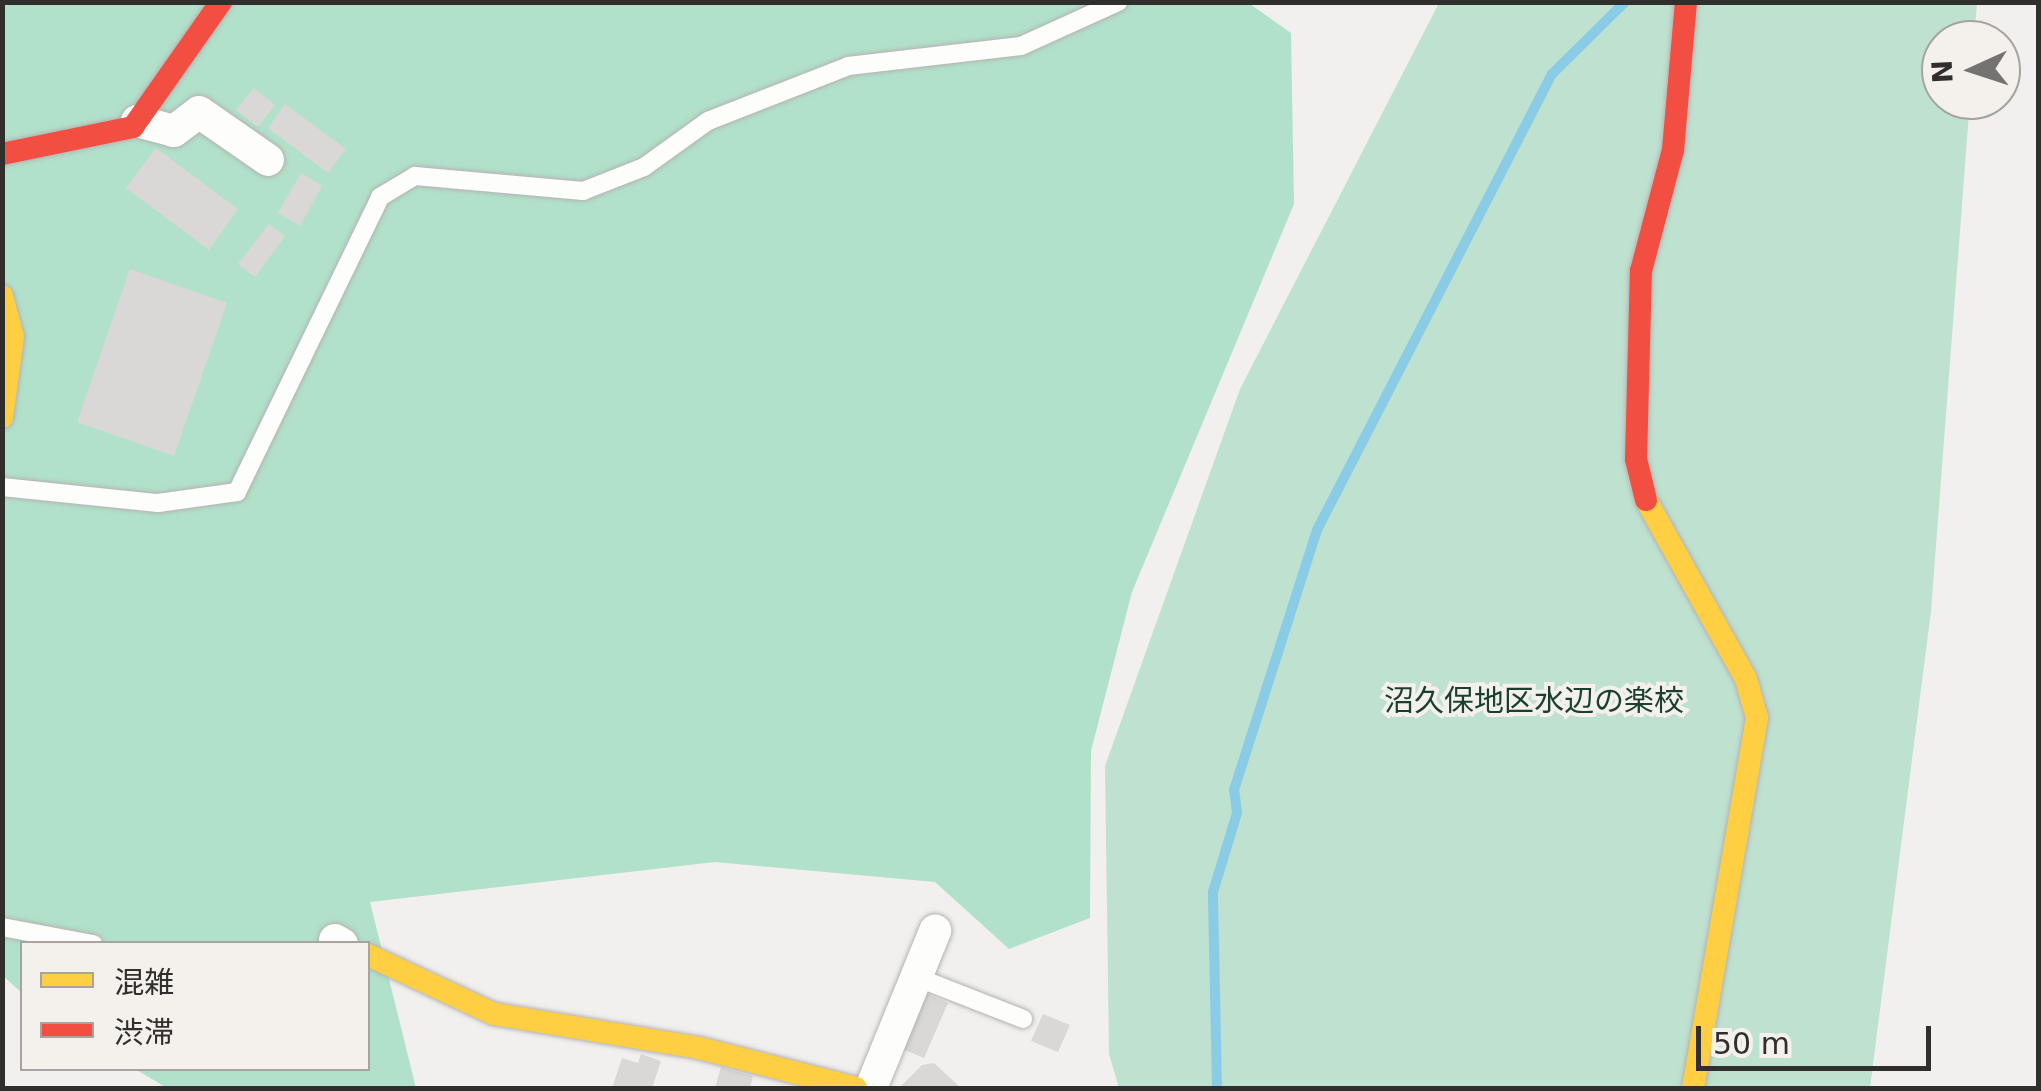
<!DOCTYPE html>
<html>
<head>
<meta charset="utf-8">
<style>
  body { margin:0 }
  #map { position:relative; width:2041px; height:1091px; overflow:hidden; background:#f2f0ee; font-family:"DejaVu Sans","Noto Sans JP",sans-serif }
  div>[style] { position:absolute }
  .green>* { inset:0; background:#bfe1d0 }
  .forest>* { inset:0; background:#b1e1cb }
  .stream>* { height:10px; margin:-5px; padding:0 5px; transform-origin:5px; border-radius:5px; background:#8acce5 }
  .building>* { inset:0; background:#d9d8d6 }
  .roads { filter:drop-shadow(0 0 2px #b4b3b1) drop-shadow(0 0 2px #b4b3b1) }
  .lane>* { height:18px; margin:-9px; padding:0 9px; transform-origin:9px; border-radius:9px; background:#fdfdfc }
  .street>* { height:32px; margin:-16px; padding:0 16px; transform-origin:16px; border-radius:16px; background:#fdfdfc }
  .slow>* { height:22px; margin:-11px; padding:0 11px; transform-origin:11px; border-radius:11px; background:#ffcf43 }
  .jam>* { height:22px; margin:-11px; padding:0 11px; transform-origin:11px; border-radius:11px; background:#f24e42 }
  span { translate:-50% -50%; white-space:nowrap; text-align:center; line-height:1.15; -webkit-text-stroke:8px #f4f0ec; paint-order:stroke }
  .park-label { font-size:30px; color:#183f2f }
  .frame { position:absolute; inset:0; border:5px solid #302f2d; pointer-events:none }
  .legend { position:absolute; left:20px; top:941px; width:350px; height:130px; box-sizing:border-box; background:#f4f0ec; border:2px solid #a6a3a0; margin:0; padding:12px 18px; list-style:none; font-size:30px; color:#302f2d }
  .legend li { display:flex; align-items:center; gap:20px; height:50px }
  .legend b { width:50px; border:2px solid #a6a3a0 }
  .north { position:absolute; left:1921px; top:20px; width:100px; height:100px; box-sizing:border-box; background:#f4f0ec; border:2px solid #a6a3a0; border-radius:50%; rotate:267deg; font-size:28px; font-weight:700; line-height:40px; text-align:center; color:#302f2d }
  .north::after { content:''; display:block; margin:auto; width:35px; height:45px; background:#747371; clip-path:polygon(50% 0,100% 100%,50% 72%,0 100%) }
  .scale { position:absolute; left:1696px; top:1026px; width:235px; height:45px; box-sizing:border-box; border:5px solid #302f2d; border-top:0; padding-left:12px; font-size:30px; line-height:35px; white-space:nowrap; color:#302f2d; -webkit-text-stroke:8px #f4f0ec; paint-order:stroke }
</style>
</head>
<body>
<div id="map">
  <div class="green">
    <div style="clip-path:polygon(1439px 3px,1977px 3px,1974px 40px,1941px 40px,1941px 100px,1970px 100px,1931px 611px,1870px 1088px,1119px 1088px,1109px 1054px,1105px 766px,1240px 389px)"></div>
  </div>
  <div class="forest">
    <div style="clip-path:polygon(1247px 2px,1291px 33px,1294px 204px,1132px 592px,1091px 751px,1090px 918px,1009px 949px,935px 882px,715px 862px,370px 902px,416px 1088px,167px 1088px,135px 1069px,368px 1068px,368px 944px,22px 944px,22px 993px,3px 976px,2px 3px)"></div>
  </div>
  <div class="stream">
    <div style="left:1217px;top:1088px;width:196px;rotate:-91.2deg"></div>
    <div style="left:1213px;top:892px;width:83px;rotate:-73.1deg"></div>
    <div style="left:1237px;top:813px;width:23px;rotate:-97deg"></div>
    <div style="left:1234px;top:790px;width:273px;rotate:-72.3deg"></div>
    <div style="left:1317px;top:530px;width:513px;rotate:-62.74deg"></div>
    <div style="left:1552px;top:74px;width:103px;rotate:-44.6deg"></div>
  </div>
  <div class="building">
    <div style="clip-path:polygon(254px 88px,275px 105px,258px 127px,236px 110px)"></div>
    <div style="clip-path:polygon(285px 104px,346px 149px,328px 173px,268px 128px)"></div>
    <div style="clip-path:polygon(156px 148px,238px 209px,209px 250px,126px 188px)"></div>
    <div style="clip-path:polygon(301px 173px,322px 186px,300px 226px,278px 213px)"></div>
    <div style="clip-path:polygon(269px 224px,285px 236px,255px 277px,238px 264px)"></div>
    <div style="clip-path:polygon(130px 269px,227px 303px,174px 456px,77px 422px)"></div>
    <div style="clip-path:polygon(925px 993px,948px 1003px,924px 1058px,900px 1048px)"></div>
    <div style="clip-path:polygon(1043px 1014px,1070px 1025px,1058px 1052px,1031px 1041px)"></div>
    <div style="clip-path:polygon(641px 1054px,661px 1061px,652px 1088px,612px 1088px,622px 1058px,638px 1063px)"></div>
    <div style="clip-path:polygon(934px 1063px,961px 1088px,899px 1088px,922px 1065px)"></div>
    <div style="clip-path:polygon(721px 1067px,753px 1076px,750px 1088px,715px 1088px)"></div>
  </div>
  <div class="roads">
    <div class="lane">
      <div style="left:2px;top:487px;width:157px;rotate:5.9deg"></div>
      <div style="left:158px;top:503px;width:80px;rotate:-7.9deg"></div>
      <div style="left:237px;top:492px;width:328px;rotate:-64.1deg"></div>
      <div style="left:380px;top:197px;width:41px;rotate:-31deg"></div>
      <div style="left:415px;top:176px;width:169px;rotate:5.1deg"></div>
      <div style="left:583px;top:191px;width:66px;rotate:-21.5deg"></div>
      <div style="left:644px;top:167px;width:79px;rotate:-35.7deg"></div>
      <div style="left:708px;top:121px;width:150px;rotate:-21.4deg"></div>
      <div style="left:848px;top:66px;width:174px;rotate:-6.6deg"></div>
      <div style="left:1021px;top:46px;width:107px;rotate:-24.4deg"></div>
      <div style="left:2px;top:927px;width:93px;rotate:10.6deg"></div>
      <div style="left:916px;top:977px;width:115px;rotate:21.4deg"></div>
    </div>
    <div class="street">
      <div style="left:137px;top:121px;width:38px;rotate:15deg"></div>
      <div style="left:174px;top:131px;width:31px;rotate:-37deg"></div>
      <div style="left:199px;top:112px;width:84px;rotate:34.8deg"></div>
      <div style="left:335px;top:940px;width:8px;rotate:30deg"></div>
      <div style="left:871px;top:1088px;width:170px;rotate:-67.8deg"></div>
    </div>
    <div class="slow">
      <div style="left:2px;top:296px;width:42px;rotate:75deg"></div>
      <div style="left:13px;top:337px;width:81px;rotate:97.8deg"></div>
      <div style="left:1646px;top:500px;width:205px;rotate:60.8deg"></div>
      <div style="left:1746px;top:679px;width:41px;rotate:74.2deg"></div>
      <div style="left:1757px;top:718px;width:375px;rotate:99.8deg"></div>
      <div style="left:368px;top:955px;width:139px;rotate:25.1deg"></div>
      <div style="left:494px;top:1014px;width:208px;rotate:9.4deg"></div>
      <div style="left:699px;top:1048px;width:162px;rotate:14.3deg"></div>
    </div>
    <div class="jam">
      <div style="left:2px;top:154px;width:134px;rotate:-11.6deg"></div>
      <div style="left:133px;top:127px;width:153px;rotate:-54.9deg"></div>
      <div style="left:1646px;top:500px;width:42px;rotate:-103.7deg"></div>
      <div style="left:1636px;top:459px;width:188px;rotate:-88.5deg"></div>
      <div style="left:1641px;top:271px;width:125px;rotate:-75.2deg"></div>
      <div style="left:1673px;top:150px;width:149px;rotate:-85deg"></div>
    </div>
  </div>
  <div class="park-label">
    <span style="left:1534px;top:701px">沼久保地区水辺の楽校</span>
  </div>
  <div class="frame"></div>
  <ul class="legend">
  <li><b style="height:12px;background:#ffcf43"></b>混雑</li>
  <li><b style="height:12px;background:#f24e42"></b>渋滞</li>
  </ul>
  <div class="north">N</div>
  <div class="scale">50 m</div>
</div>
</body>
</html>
